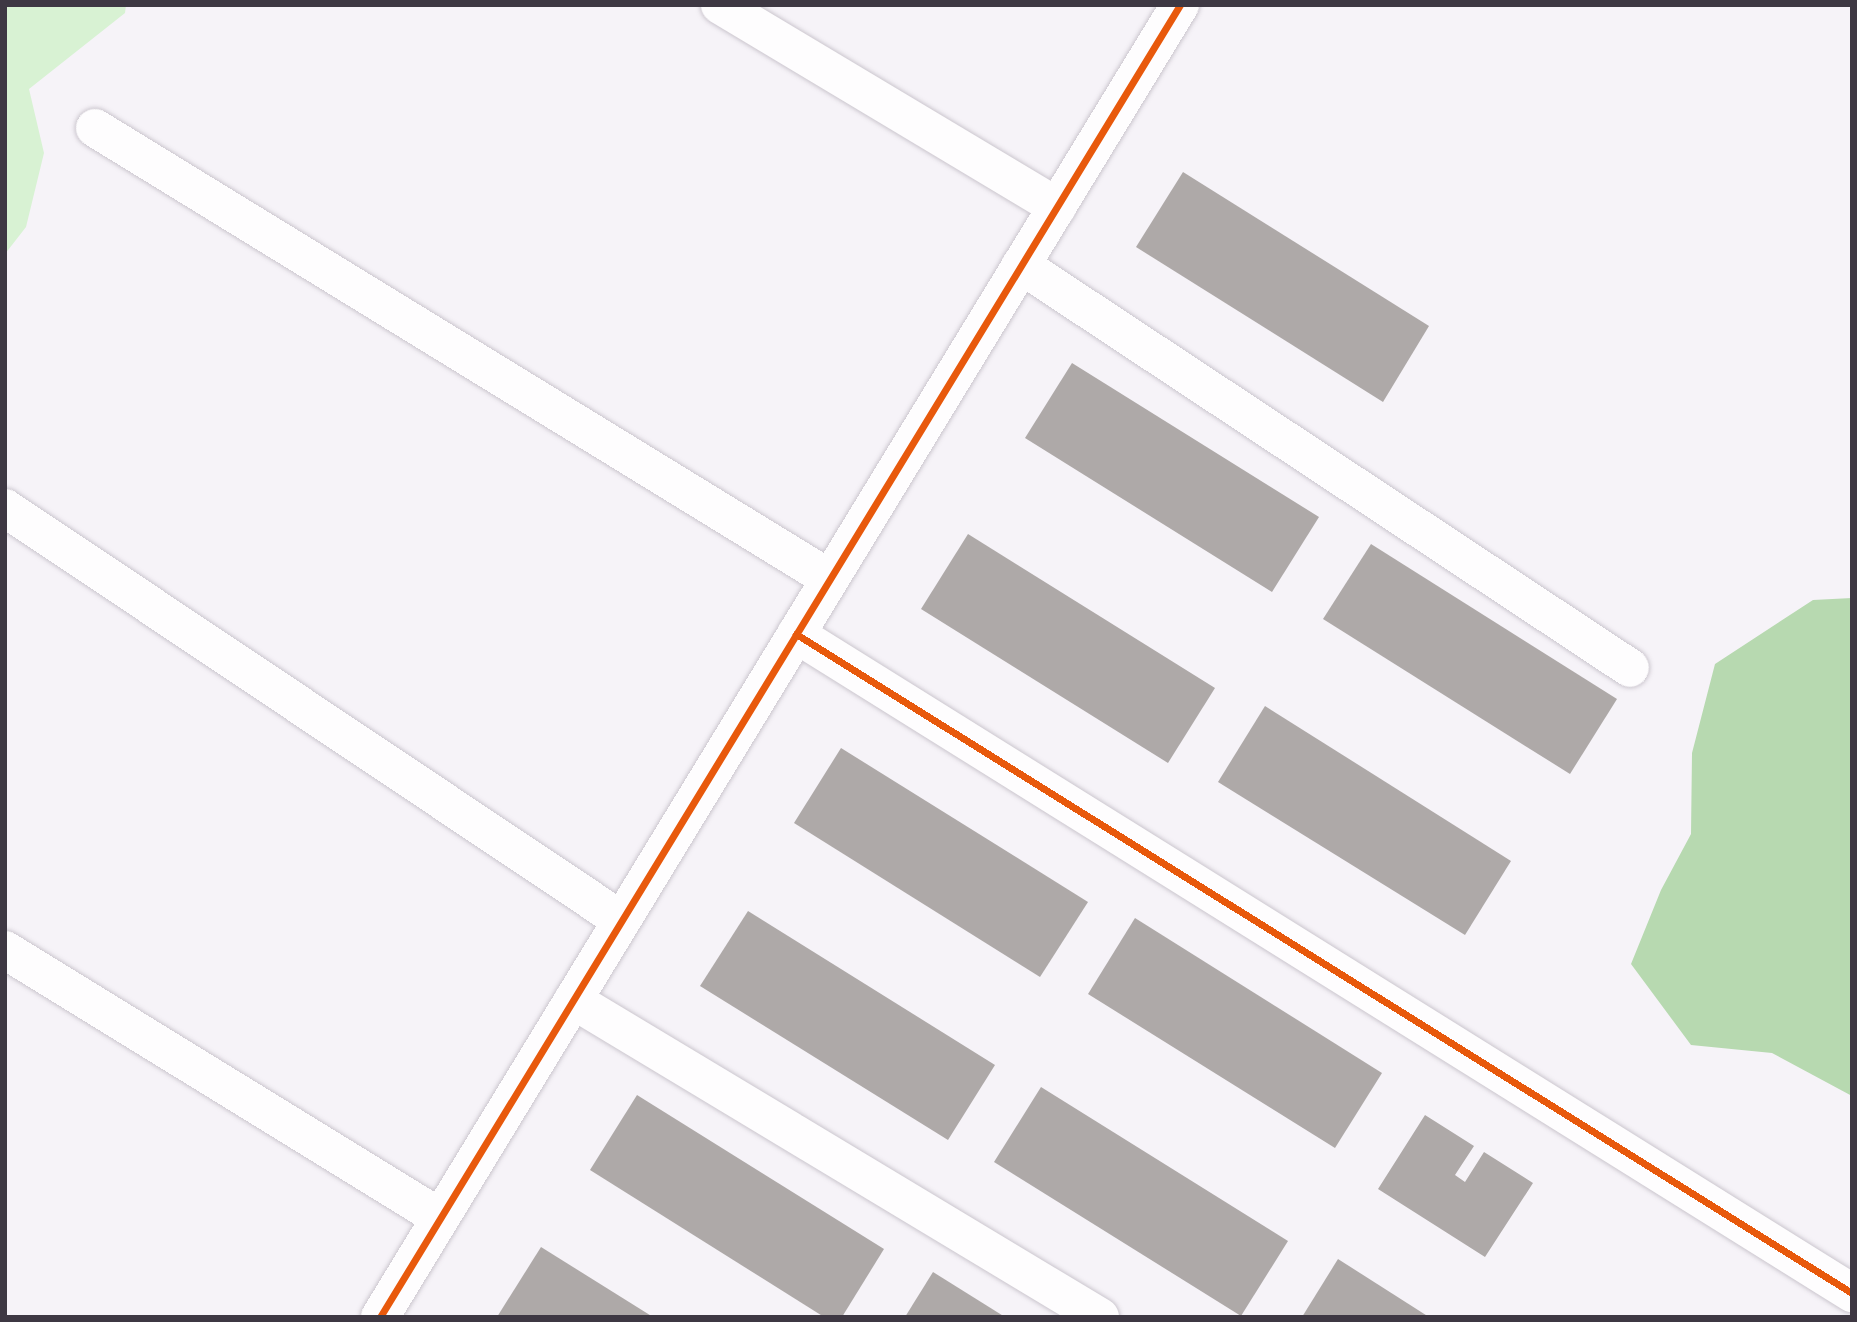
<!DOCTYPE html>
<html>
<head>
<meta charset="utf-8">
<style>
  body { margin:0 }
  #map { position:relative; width:1857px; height:1322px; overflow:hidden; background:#f6f3f8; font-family:"Sofia Sans Condensed",sans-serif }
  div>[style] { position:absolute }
  .green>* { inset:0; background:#d8f2d3 }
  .forest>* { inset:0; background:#b7d9b0 }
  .building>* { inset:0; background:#aea9a8 }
  .roads { filter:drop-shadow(0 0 2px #cbc6ce) drop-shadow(0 0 2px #cbc6ce) }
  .minor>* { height:38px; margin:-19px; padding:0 19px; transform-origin:19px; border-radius:19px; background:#fefdfe }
  .cycleway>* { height:7px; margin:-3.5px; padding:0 3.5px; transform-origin:3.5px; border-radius:3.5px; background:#e8590c }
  span { translate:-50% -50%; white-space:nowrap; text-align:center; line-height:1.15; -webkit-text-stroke:7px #fff; paint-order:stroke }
  .frame { position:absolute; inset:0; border:7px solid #3e3843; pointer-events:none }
</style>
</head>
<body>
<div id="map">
  <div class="green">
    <div style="clip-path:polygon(5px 5px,126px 5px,125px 13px,29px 89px,44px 153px,26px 227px,5px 254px)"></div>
  </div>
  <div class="forest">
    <div style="clip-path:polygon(1852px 598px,1852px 1096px,1772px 1053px,1691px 1045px,1631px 964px,1661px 890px,1691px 834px,1692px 753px,1715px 664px,1813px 600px)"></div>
  </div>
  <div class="building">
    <div style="clip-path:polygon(1183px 172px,1429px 326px,1383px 402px,1136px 247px)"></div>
    <div style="clip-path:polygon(1072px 363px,1319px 517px,1272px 592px,1025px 438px)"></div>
    <div style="clip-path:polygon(968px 534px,1215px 688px,1168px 763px,921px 609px)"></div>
    <div style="clip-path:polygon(1371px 544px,1617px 699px,1570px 774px,1323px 619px)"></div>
    <div style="clip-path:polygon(1265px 706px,1511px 861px,1465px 935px,1218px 782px)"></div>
    <div style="clip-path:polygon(841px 748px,1088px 902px,1040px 977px,794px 823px)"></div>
    <div style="clip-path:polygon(748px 911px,995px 1065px,948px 1140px,700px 986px)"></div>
    <div style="clip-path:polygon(1135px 918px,1382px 1073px,1335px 1148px,1088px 994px)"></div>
    <div style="clip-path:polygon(1041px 1087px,1288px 1241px,1241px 1316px,994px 1162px)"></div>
    <div style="clip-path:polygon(637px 1095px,884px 1249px,842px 1317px,824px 1317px,590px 1170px)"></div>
    <div style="clip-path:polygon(1425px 1115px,1474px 1146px,1455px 1175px,1465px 1182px,1484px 1152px,1533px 1183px,1485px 1257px,1378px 1189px)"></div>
    <div style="clip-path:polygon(541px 1247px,653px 1317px,497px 1317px)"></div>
    <div style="clip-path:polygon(1338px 1259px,1429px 1317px,1302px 1317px)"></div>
    <div style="clip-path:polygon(933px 1272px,1005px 1317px,905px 1317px)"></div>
  </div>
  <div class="roads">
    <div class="minor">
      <div style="left:720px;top:5px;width:393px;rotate:30.9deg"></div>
      <div style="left:95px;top:128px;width:862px;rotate:31.53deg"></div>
      <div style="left:1021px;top:265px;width:730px;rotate:33.49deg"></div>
      <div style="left:5px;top:508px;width:741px;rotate:33.78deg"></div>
      <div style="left:796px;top:634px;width:1245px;rotate:31.97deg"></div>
      <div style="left:5px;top:950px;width:510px;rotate:31.6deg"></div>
      <div style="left:573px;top:1000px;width:615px;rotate:31.03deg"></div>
      <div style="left:380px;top:1317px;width:1537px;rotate:-58.63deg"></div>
    </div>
  </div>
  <div class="cycleway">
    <div style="left:796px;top:634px;width:1245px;rotate:31.97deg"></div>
    <div style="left:380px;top:1317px;width:1537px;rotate:-58.63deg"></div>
  </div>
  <div class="frame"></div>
</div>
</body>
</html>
